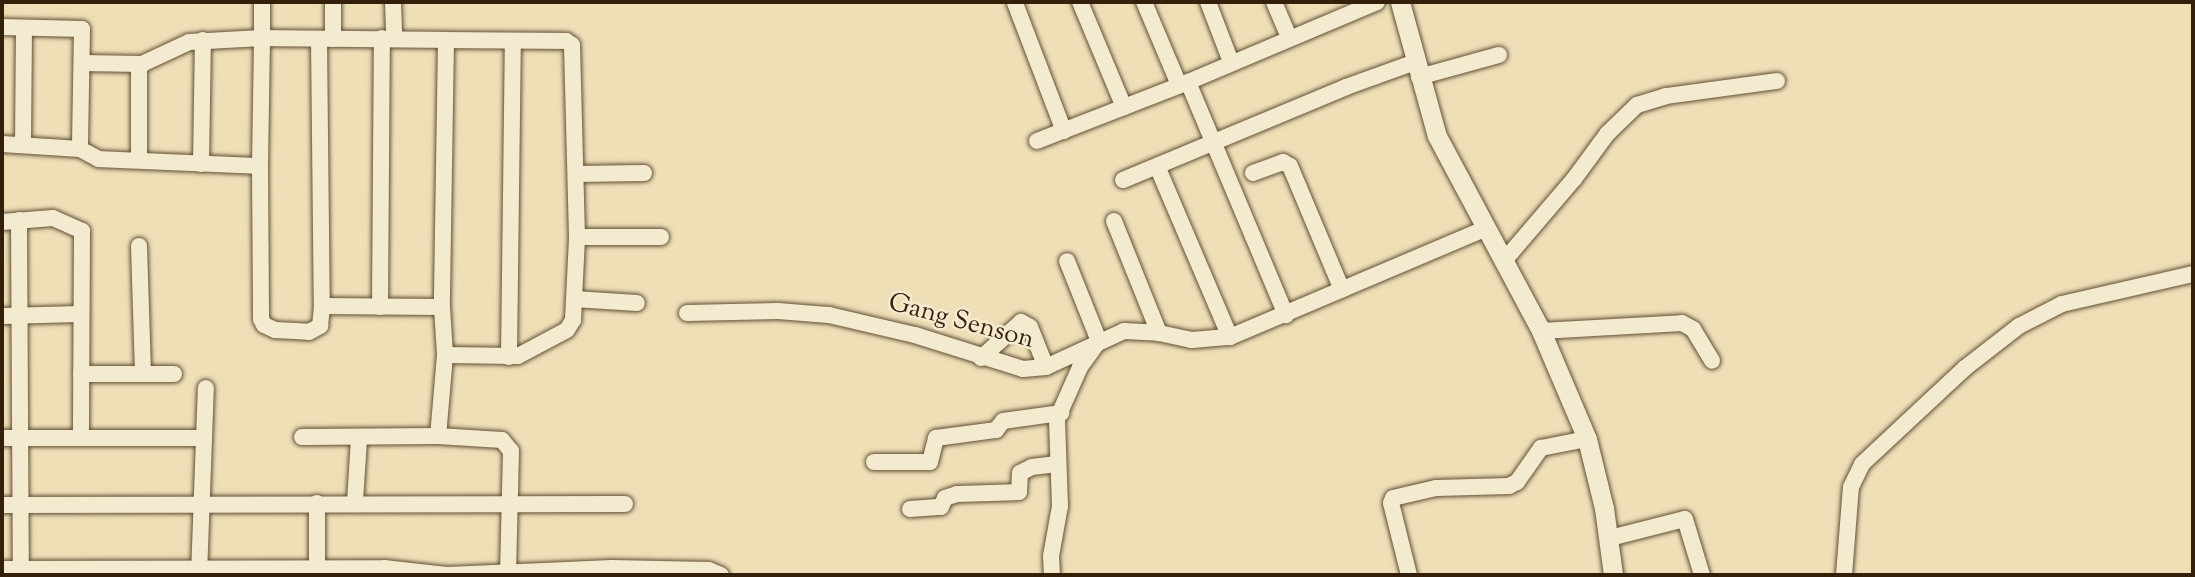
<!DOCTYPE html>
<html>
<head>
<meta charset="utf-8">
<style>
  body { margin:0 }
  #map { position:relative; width:2195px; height:577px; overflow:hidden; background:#eedfb7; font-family:"Sorts Mill Goudy",serif }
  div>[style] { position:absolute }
  .roads { filter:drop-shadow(0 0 2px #624f35) drop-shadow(0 0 2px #624f35) }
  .minor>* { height:16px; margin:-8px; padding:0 8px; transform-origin:8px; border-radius:8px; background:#f4ead0 }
  .tertiary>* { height:19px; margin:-9.5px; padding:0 9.5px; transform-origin:9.5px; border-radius:9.5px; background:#f4ead0 }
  span { translate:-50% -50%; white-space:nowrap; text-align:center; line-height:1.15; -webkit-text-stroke:5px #f4ead0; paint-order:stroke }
  .street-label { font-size:26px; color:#341f0a }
  .frame { position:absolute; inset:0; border:4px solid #341f0a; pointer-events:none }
</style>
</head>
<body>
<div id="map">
  <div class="roads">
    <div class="minor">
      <div style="left:333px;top:2px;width:37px;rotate:90deg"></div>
      <div style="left:393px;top:2px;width:36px;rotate:88deg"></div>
      <div style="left:1080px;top:2px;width:114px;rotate:67.3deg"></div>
      <div style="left:1144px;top:2px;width:90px;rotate:67.1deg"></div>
      <div style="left:1208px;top:2px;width:64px;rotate:69deg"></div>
      <div style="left:1274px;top:2px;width:39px;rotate:67deg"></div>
      <div style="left:1015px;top:3px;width:137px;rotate:69.1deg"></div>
      <div style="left:2px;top:27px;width:80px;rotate:1.4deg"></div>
      <div style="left:82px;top:29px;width:120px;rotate:91deg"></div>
      <div style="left:319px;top:39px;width:267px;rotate:89.4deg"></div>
      <div style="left:322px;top:306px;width:120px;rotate:0.5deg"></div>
      <div style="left:82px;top:63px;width:60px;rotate:1deg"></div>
      <div style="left:1419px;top:77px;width:83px;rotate:-15.4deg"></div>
      <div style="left:1188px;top:82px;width:253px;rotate:67.2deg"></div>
      <div style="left:1037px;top:141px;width:162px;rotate:-21.3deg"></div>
      <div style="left:1188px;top:82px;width:205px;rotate:-22.9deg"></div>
      <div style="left:23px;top:143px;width:115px;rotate:-89.5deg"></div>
      <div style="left:2px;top:144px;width:78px;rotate:3.7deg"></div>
      <div style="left:80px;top:149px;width:21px;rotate:28deg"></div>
      <div style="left:99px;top:159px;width:161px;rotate:2.5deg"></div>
      <div style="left:260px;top:166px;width:128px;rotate:-89.1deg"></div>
      <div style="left:262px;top:38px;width:184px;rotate:0.6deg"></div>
      <div style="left:446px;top:40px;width:267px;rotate:90.9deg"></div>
      <div style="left:442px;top:307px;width:48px;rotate:86.4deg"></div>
      <div style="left:445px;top:355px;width:81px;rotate:94.9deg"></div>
      <div style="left:139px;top:160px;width:91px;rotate:-90deg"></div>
      <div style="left:139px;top:69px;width:6px;rotate:-59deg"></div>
      <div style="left:142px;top:64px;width:52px;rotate:-25.1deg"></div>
      <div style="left:189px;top:42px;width:73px;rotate:-3.1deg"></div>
      <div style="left:262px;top:38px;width:36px;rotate:-90deg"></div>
      <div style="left:201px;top:164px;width:124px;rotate:-89.1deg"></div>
      <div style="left:260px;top:166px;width:153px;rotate:89.6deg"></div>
      <div style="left:261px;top:319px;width:7px;rotate:63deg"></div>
      <div style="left:264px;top:325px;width:12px;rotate:24deg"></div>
      <div style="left:275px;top:330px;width:34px;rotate:3deg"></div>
      <div style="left:309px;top:332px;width:13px;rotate:-29deg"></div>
      <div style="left:320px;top:326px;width:20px;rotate:-84deg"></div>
      <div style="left:1157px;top:166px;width:186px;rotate:66.9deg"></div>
      <div style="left:1253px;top:173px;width:32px;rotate:-20deg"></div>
      <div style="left:1283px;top:162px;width:8px;rotate:30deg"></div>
      <div style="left:1290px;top:166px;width:134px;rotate:67.2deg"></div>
      <div style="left:576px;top:174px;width:68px;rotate:-0.8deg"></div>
      <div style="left:1123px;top:180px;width:242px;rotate:-22.6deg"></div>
      <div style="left:1346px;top:87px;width:73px;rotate:-19.9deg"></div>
      <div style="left:19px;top:220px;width:355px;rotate:89.7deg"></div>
      <div style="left:1114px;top:221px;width:121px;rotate:68.1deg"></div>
      <div style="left:2px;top:222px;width:51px;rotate:-4.5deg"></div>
      <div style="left:53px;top:218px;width:32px;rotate:24deg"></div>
      <div style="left:82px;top:231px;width:207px;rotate:90.3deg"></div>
      <div style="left:577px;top:237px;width:84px"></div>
      <div style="left:139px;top:246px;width:128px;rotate:88.2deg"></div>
      <div style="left:1503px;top:262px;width:109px;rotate:-49.5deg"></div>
      <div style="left:1574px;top:179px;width:56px;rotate:-53.7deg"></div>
      <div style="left:1607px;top:134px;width:42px;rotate:-44deg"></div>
      <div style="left:1637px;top:105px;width:30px;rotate:-17deg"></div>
      <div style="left:1666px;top:96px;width:112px;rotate:-7.7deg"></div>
      <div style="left:574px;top:299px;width:63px;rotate:3.6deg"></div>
      <div style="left:380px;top:307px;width:269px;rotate:-89.6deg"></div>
      <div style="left:687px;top:313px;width:91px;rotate:-1.3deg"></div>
      <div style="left:778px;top:311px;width:51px;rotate:4.5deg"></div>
      <div style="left:829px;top:315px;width:88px;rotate:13.1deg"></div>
      <div style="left:915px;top:335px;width:113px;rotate:17.5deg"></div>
      <div style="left:1023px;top:369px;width:23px;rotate:-5deg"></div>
      <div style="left:1046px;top:367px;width:86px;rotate:-24.8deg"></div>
      <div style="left:1124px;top:331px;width:35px;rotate:3deg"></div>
      <div style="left:1159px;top:333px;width:34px;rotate:12deg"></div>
      <div style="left:1192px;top:340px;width:38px;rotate:-5deg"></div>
      <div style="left:1230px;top:337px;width:277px;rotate:-23deg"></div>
      <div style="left:2px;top:316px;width:79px;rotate:-1.5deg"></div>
      <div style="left:1541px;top:331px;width:141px;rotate:-3.2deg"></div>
      <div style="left:1682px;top:323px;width:13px;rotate:29deg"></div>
      <div style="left:1693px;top:329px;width:37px;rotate:59deg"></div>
      <div style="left:445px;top:355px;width:73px;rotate:0.8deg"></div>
      <div style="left:518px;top:356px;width:55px;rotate:-28deg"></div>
      <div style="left:567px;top:330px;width:12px;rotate:-59deg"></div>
      <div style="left:573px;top:320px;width:83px;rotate:-87.2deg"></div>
      <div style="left:577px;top:237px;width:192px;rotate:-91.5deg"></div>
      <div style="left:572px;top:45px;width:7px;rotate:-146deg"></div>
      <div style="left:566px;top:41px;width:120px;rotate:-179.5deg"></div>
      <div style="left:509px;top:357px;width:316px;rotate:-89.3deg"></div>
      <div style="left:981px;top:358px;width:54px;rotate:-42deg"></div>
      <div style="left:1021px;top:322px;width:10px;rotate:29deg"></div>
      <div style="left:1030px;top:327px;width:43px;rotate:68.2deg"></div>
      <div style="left:81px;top:374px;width:93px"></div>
      <div style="left:302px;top:437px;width:136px;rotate:-0.4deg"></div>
      <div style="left:438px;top:436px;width:64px;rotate:3.6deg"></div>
      <div style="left:502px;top:440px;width:14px;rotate:51deg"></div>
      <div style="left:511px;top:451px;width:124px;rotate:91.4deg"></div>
      <div style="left:2px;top:438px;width:202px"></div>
      <div style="left:874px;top:462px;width:56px"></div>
      <div style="left:930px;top:462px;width:25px;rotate:-76deg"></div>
      <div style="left:936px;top:438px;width:61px;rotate:-7.6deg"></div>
      <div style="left:996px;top:430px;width:11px;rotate:-52deg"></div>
      <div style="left:1003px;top:421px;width:59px;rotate:-7.9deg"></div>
      <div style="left:355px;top:502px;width:64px;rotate:-86.4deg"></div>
      <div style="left:2px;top:505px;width:623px;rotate:-0.09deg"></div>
      <div style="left:910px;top:509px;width:31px;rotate:-4deg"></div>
      <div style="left:941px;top:507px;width:10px;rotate:-66deg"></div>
      <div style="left:945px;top:498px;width:13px;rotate:-18deg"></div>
      <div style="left:957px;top:494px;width:62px;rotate:-1.8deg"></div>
      <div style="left:1019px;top:492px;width:19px;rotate:-87deg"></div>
      <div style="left:1020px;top:473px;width:13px;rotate:-27deg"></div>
      <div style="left:1032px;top:467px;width:25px;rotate:-7deg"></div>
      <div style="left:1610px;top:538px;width:77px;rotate:-14.2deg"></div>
      <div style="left:1685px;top:519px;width:59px;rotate:73.1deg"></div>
      <div style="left:2px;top:569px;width:382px;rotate:-0.1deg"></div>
      <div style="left:384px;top:568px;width:63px;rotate:6.3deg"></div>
      <div style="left:447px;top:575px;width:165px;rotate:-2.4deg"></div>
      <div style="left:612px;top:568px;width:97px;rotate:1.2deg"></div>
      <div style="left:709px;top:570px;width:13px;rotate:23deg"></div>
      <div style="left:199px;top:575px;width:187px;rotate:-87.9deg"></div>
      <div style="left:317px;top:575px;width:72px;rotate:-90deg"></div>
      <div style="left:1052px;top:575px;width:19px;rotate:-93deg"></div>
      <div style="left:1051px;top:556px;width:51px;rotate:-79.8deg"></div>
      <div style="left:1060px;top:506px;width:87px;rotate:-92deg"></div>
      <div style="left:1057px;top:419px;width:57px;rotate:-66.1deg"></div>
      <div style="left:1080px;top:367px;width:32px;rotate:-54deg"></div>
      <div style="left:1099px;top:341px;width:86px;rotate:-111.8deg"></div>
      <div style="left:1409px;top:575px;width:74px;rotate:-104deg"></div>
      <div style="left:1391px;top:503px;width:5px;rotate:-68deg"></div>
      <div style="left:1393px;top:498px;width:44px;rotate:-13.1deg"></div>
      <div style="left:1436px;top:488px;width:73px;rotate:-1.6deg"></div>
      <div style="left:1509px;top:486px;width:9px;rotate:-27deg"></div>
      <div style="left:1517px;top:482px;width:42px;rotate:-54.8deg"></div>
      <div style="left:1541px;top:448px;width:47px;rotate:-11.1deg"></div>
      <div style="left:1844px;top:575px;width:88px;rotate:-85.5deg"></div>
      <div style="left:1851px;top:487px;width:25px;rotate:-64deg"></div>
      <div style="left:1862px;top:464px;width:141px;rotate:-43deg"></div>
      <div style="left:1965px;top:368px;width:68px;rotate:-37.9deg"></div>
      <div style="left:2019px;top:326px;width:48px;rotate:-27.1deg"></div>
      <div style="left:2062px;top:304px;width:134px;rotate:-12.9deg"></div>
    </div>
    <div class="tertiary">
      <div style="left:1400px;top:2px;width:139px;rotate:74.6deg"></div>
      <div style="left:1437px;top:136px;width:221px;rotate:61.9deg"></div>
      <div style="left:1541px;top:331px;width:117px;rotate:66.9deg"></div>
      <div style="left:1587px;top:439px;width:71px;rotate:76.2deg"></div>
      <div style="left:1604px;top:508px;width:68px;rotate:82.3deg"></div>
    </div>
  </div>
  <div class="street-label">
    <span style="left:961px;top:322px;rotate:15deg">Gang Senson</span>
  </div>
  <div class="frame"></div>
</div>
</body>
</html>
